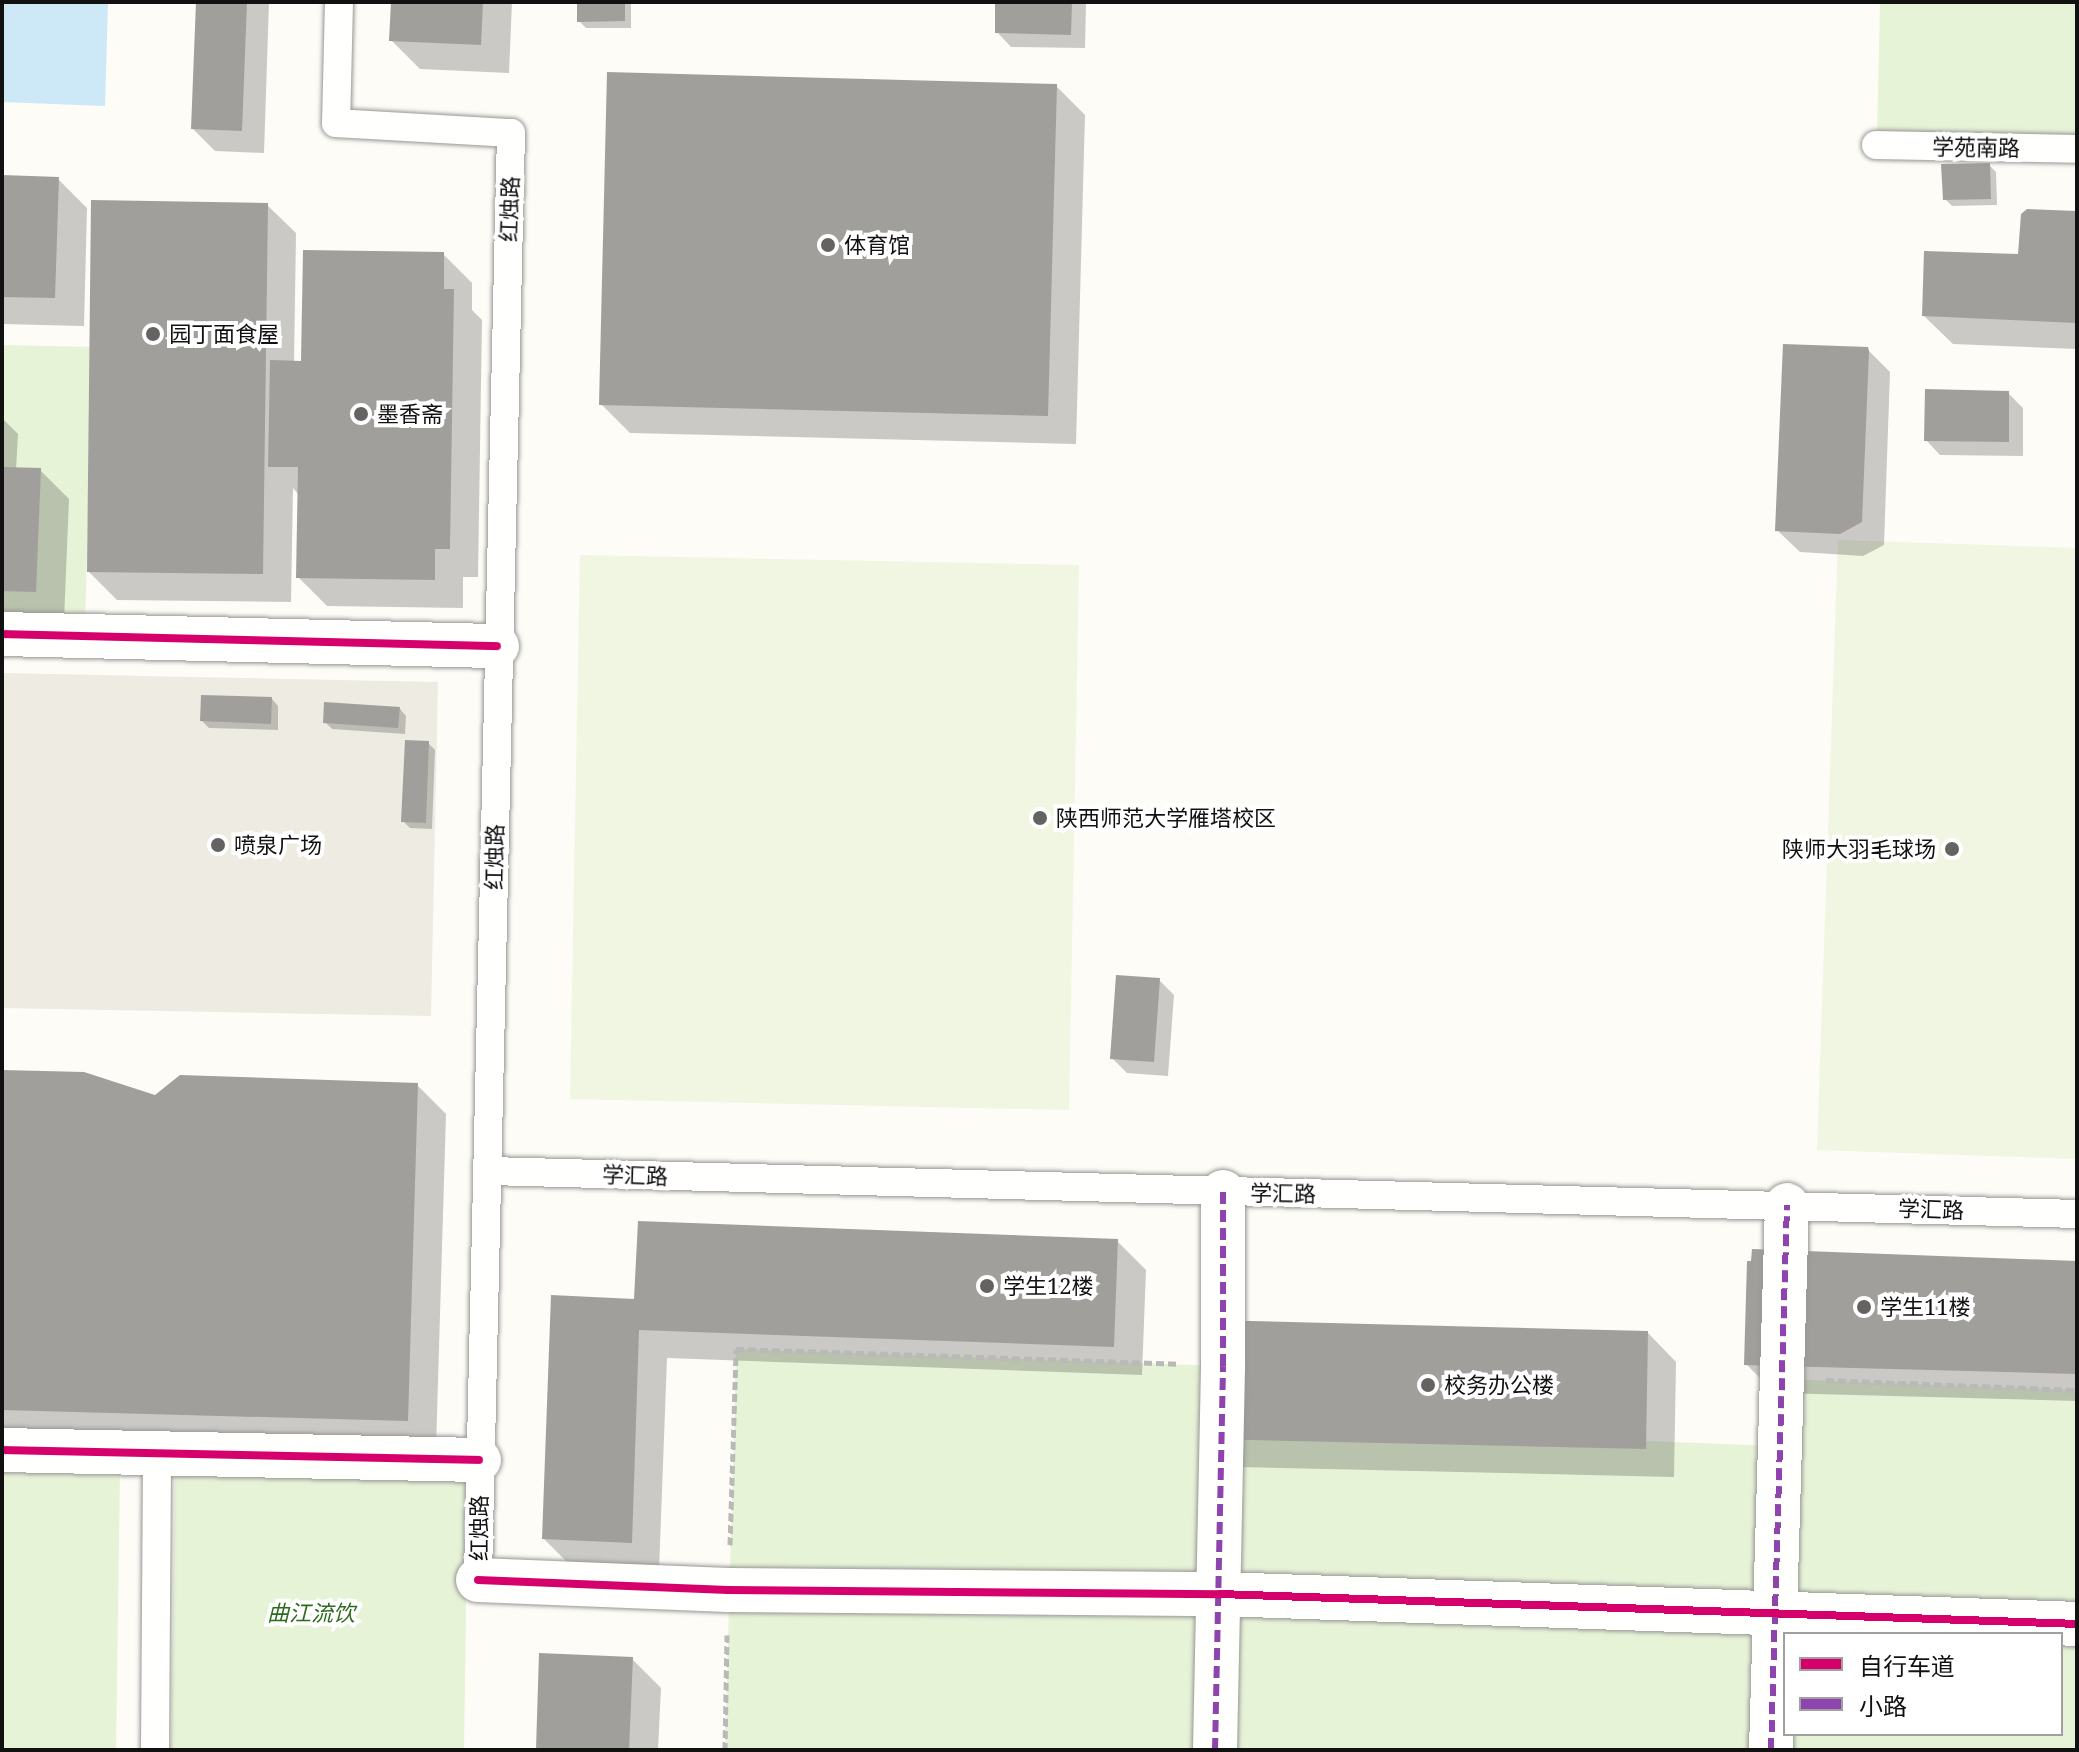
<!DOCTYPE html>
<html>
<head>
<meta charset="utf-8">
<style>
  body { margin:0 }
  #map { position:relative; width:2079px; height:1752px; overflow:hidden; background:#fdfcf7; font-family:"Noto Serif","Noto Sans SC",serif }
  div>[style] { position:absolute }
  .green>* { inset:0; background:#e7f3d7 }
  .pitch>* { inset:0; background:#f0f6e1 }
  .plaza>* { inset:0; background:#edebe2 }
  .water>* { inset:0; background:#cde8f7 }
  .shadow>* { inset:0; background:#0003 }
  .building>* { inset:0; background:#a19f9c }
  .path>* { height:5px; margin-top:-2.5px; transform-origin:0; background:repeating-linear-gradient(90deg,#b9b9b8 0 8px,transparent 0 12px) }
  .roads { filter:drop-shadow(0 0 2px #979795) drop-shadow(0 0 2px #979795) }
  .service>* { height:28px; margin:-14px; padding:0 14px; transform-origin:14px; border-radius:14px; background:#fffffe }
  .minor>* { height:44px; margin:-22px; padding:0 22px; transform-origin:22px; border-radius:22px; background:#fffffe }
  .quiet>* { height:6px; margin-top:-3px; transform-origin:0; background:repeating-linear-gradient(90deg,#8e44ad 0 12px,transparent 0 18px) }
  .cycleway>* { height:8px; margin:-4px; padding:0 4px; transform-origin:4px; border-radius:4px; background:#d6006c }
  .dots>* { width:22px; height:22px; translate:-50% -50%; box-sizing:border-box; border:4px solid #fff; border-radius:50% }
  span { translate:-50% -50%; white-space:nowrap; text-align:center; line-height:1.15; -webkit-text-stroke:8px #fff; paint-order:stroke }
  .street-label { font-size:22px; color:#111 }
  .poi-label { font-size:22px; color:#111 }
  .left { translate:0 -50%; text-align:left }
  .right { translate:-100% -50%; text-align:right }
  .park-label { font-size:22px; color:#2f6b1f; font-style:italic }
  .frame { position:absolute; inset:0; border:4px solid #111; pointer-events:none }
  .legend { position:absolute; left:1783px; top:1632px; width:280px; height:104px; box-sizing:border-box; background:#fff; border:2px solid #a0a0a0; margin:0; padding:10px 14px; list-style:none; font-size:24px; color:#111 }
  .legend li { display:flex; align-items:center; gap:16px; height:40px }
  .legend b { width:40px; border:2px solid #a0a0a0 }
</style>
</head>
<body>
<div id="map">
  <div class="green">
    <div style="clip-path:polygon(1880px 2px,2077px 2px,2077px 143px,1877px 140px)"></div>
    <div style="clip-path:polygon(2px 345px,93px 347px,85px 624px,2px 620px)"></div>
    <div style="clip-path:polygon(evenodd,736px 1349px,1223px 1366px,1221px 1425px,1777px 1446px,1780px 1379px,2077px 1390px,2077px 1750px,725px 1750px,736px 1349px,1785px 1634px,2061px 1634px,2061px 1734px,1785px 1734px,1785px 1634px)"></div>
    <div style="clip-path:polygon(2px 1473px,120px 1474px,116px 1750px,2px 1750px)"></div>
    <div style="clip-path:polygon(175px 1473px,468px 1478px,464px 1750px,171px 1750px)"></div>
  </div>
  <div class="pitch">
    <div style="clip-path:polygon(1838px 540px,2077px 548px,2077px 1159px,1817px 1150px)"></div>
    <div style="clip-path:polygon(580px 555px,1079px 565px,1069px 1110px,570px 1099px)"></div>
  </div>
  <div class="plaza">
    <div style="clip-path:polygon(2px 673px,438px 682px,431px 1016px,2px 1008px)"></div>
  </div>
  <div class="water">
    <div style="clip-path:polygon(2px 2px,108px 2px,105px 106px,2px 102px)"></div>
  </div>
  <div class="shadow">
    <div style="clip-path:polygon(198px 2px,269px 2px,264px 153px,215px 151px,193px 129px)"></div>
    <div style="clip-path:polygon(393px 2px,512px 2px,509px 73px,420px 69px,391px 40px)"></div>
    <div style="clip-path:polygon(579px 2px,631px 2px,631px 28px,586px 28px,579px 21px)"></div>
    <div style="clip-path:polygon(997px 2px,1086px 2px,1085px 48px,1011px 47px,997px 32px)"></div>
    <div style="clip-path:polygon(1056px 86px,1085px 115px,1076px 444px,630px 433px,601px 404px)"></div>
    <div style="clip-path:polygon(1989px 165px,1996px 172px,1997px 205px,1952px 206px,1945px 199px)"></div>
    <div style="clip-path:polygon(2px 177px,58px 179px,87px 208px,84px 326px,2px 324px)"></div>
    <div style="clip-path:polygon(267px 205px,296px 233px,294px 363px,303px 363px,443px 254px,472px 283px,472px 310px,482px 320px,478px 577px,463px 577px,463px 608px,327px 606px,298px 577px,299px 495px,293px 488px,291px 602px,117px 600px,88px 571px)"></div>
    <div style="clip-path:polygon(2077px 213px,2077px 349px,1953px 344px,1924px 316px,2020px 256px)"></div>
    <div style="clip-path:polygon(1867px 349px,1890px 372px,1884px 545px,1863px 556px,1800px 552px,1777px 530px)"></div>
    <div style="clip-path:polygon(2008px 393px,2023px 408px,2023px 456px,1940px 455px,1926px 440px)"></div>
    <div style="clip-path:polygon(2px 418px,18px 434px,16px 470px,40px 470px,69px 499px,64px 620px,2px 618px)"></div>
    <div style="clip-path:polygon(272px 699px,278px 706px,278px 730px,209px 728px,202px 721px)"></div>
    <div style="clip-path:polygon(400px 709px,406px 716px,405px 734px,332px 729px,325px 722px)"></div>
    <div style="clip-path:polygon(428px 743px,435px 750px,432px 829px,410px 828px,403px 821px)"></div>
    <div style="clip-path:polygon(1159px 980px,1174px 995px,1168px 1076px,1127px 1073px,1112px 1058px)"></div>
    <div style="clip-path:polygon(2px 1072px,156px 1098px,417px 1085px,446px 1114px,436px 1449px,2px 1437px)"></div>
    <div style="clip-path:polygon(1117px 1241px,1146px 1270px,1142px 1375px,667px 1358px,659px 1571px,573px 1568px,544px 1539px,636px 1301px)"></div>
    <div style="clip-path:polygon(2077px 1263px,2077px 1401px,1775px 1393px,1746px 1364px)"></div>
    <div style="clip-path:polygon(1648px 1333px,1676px 1362px,1674px 1477px,1238px 1467px,1209px 1438px)"></div>
    <div style="clip-path:polygon(632px 1659px,661px 1688px,658px 1750px,538px 1750px)"></div>
  </div>
  <div class="building">
    <div style="clip-path:polygon(196px 2px,247px 2px,242px 131px,191px 129px)"></div>
    <div style="clip-path:polygon(391px 2px,483px 2px,481px 45px,389px 41px)"></div>
    <div style="clip-path:polygon(577px 2px,625px 2px,625px 21px,577px 22px)"></div>
    <div style="clip-path:polygon(995px 2px,1072px 2px,1071px 35px,995px 33px)"></div>
    <div style="clip-path:polygon(607px 72px,1057px 84px,1048px 416px,599px 405px)"></div>
    <div style="clip-path:polygon(1990px 163px,1991px 199px,1943px 200px,1941px 164px)"></div>
    <div style="clip-path:polygon(2px 175px,59px 177px,55px 298px,2px 297px)"></div>
    <div style="clip-path:polygon(91px 200px,268px 203px,263px 574px,87px 572px)"></div>
    <div style="clip-path:polygon(2027px 209px,2077px 211px,2077px 323px,1922px 316px,1924px 251px,2018px 254px,2021px 214px)"></div>
    <div style="clip-path:polygon(303px 250px,444px 252px,444px 289px,454px 289px,450px 549px,435px 549px,435px 580px,296px 578px,298px 467px,268px 467px,270px 360px,301px 361px)"></div>
    <div style="clip-path:polygon(1783px 344px,1868px 347px,1869px 351px,1862px 522px,1840px 534px,1775px 531px)"></div>
    <div style="clip-path:polygon(1925px 389px,2009px 391px,2009px 442px,1924px 441px)"></div>
    <div style="clip-path:polygon(2px 467px,41px 468px,36px 592px,2px 591px)"></div>
    <div style="clip-path:polygon(201px 695px,272px 697px,271px 724px,200px 721px)"></div>
    <div style="clip-path:polygon(324px 702px,400px 707px,398px 728px,323px 723px)"></div>
    <div style="clip-path:polygon(405px 740px,429px 741px,426px 823px,401px 822px)"></div>
    <div style="clip-path:polygon(1116px 975px,1160px 978px,1154px 1062px,1110px 1059px)"></div>
    <div style="clip-path:polygon(2px 1070px,84px 1072px,155px 1095px,180px 1075px,418px 1083px,408px 1421px,2px 1410px)"></div>
    <div style="clip-path:polygon(638px 1221px,1118px 1239px,1114px 1347px,639px 1330px,632px 1543px,542px 1539px,551px 1295px,634px 1299px)"></div>
    <div style="clip-path:polygon(1752px 1249px,2077px 1261px,2077px 1374px,1744px 1365px,1747px 1261px,1751px 1261px)"></div>
    <div style="clip-path:polygon(1210px 1320px,1648px 1331px,1646px 1449px,1207px 1439px)"></div>
    <div style="clip-path:polygon(539px 1653px,633px 1657px,629px 1750px,536px 1750px)"></div>
  </div>
  <div class="path">
    <div style="left:1826px;top:1380px;width:251px;rotate:2.3deg"></div>
    <div style="left:730px;top:1545px;width:196px;rotate:-88.2deg"></div>
    <div style="left:736px;top:1349px;width:442px;rotate:1.9deg"></div>
    <div style="left:725px;top:1750px;width:115px;rotate:-89deg"></div>
  </div>
  <div class="roads">
    <div class="service">
      <div style="left:339px;top:2px;width:121px;rotate:91.4deg"></div>
      <div style="left:336px;top:123px;width:175px;rotate:3.3deg"></div>
      <div style="left:511px;top:133px;width:1447px;rotate:91.31deg"></div>
      <div style="left:1876px;top:145px;width:201px;rotate:1.1deg"></div>
      <div style="left:489px;top:1171px;width:1589px;rotate:1.55deg"></div>
      <div style="left:155px;top:1750px;width:298px;rotate:-89.6deg"></div>
    </div>
    <div class="minor">
      <div style="left:2px;top:634px;width:495px;rotate:1.4deg"></div>
      <div style="left:2px;top:1450px;width:477px;rotate:1.2deg"></div>
      <div style="left:478px;top:1580px;width:250px;rotate:2.3deg"></div>
      <div style="left:728px;top:1590px;width:492px;rotate:0.5deg"></div>
      <div style="left:1220px;top:1594px;width:858px;rotate:2deg"></div>
      <div style="left:1215px;top:1750px;width:384px;rotate:-88.8deg"></div>
      <div style="left:1223px;top:1366px;width:174px;rotate:-90deg"></div>
      <div style="left:1771px;top:1750px;width:545px;rotate:-88.32deg"></div>
    </div>
  </div>
  <div class="quiet">
    <div style="left:1215px;top:1750px;width:384px;rotate:-88.8deg"></div>
    <div style="left:1223px;top:1366px;width:174px;rotate:-90deg"></div>
    <div style="left:1771px;top:1750px;width:545px;rotate:-88.32deg"></div>
  </div>
  <div class="cycleway">
    <div style="left:2px;top:634px;width:495px;rotate:1.4deg"></div>
    <div style="left:2px;top:1450px;width:477px;rotate:1.2deg"></div>
    <div style="left:478px;top:1580px;width:250px;rotate:2.3deg"></div>
    <div style="left:728px;top:1590px;width:492px;rotate:0.5deg"></div>
    <div style="left:1220px;top:1594px;width:858px;rotate:2deg"></div>
  </div>
  <div class="dots">
    <div style="left:828px;top:245px;background:#646362"></div>
    <div style="left:153px;top:334px;background:#646362"></div>
    <div style="left:361px;top:414px;background:#646362"></div>
    <div style="left:1040px;top:818px;background:#646362"></div>
    <div style="left:218px;top:845px;background:#646362"></div>
    <div style="left:1952px;top:849px;background:#646362"></div>
    <div style="left:987px;top:1286px;background:#646362"></div>
    <div style="left:1864px;top:1307px;background:#646362"></div>
    <div style="left:1428px;top:1385px;background:#646362"></div>
  </div>
  <div class="street-label">
    <span style="left:1976px;top:147px;rotate:1deg">学苑南路</span>
    <span style="left:509px;top:209px;rotate:-88deg">红烛路</span>
    <span style="left:494px;top:857px;rotate:-89deg">红烛路</span>
    <span style="left:635px;top:1175px;rotate:2deg">学汇路</span>
    <span style="left:1283px;top:1193px;rotate:1deg">学汇路</span>
    <span style="left:1931px;top:1209px;rotate:2deg">学汇路</span>
    <span style="left:479px;top:1528px;rotate:-90deg">红烛路</span>
  </div>
  <div class="poi-label">
    <span class="left" style="left:844px;top:245px">体育馆</span>
    <span class="left" style="left:169px;top:334px">园丁面食屋</span>
    <span class="left" style="left:377px;top:414px">墨香斋</span>
    <span class="left" style="left:1056px;top:818px">陕西师范大学雁塔校区</span>
    <span class="left" style="left:234px;top:845px">喷泉广场</span>
    <span class="right" style="left:1936px;top:849px">陕师大羽毛球场</span>
    <span class="left" style="left:1003px;top:1286px">学生12楼</span>
    <span class="left" style="left:1880px;top:1307px">学生11楼</span>
    <span class="left" style="left:1444px;top:1385px">校务办公楼</span>
  </div>
  <div class="park-label">
    <span style="left:311px;top:1613px">曲江流饮</span>
  </div>
  <div class="frame"></div>
  <ul class="legend">
  <li><b style="height:10px;background:#d6006c"></b>自行车道</li>
  <li><b style="height:10px;background:#8e44ad"></b>小路</li>
  </ul>
</div>
</body>
</html>
